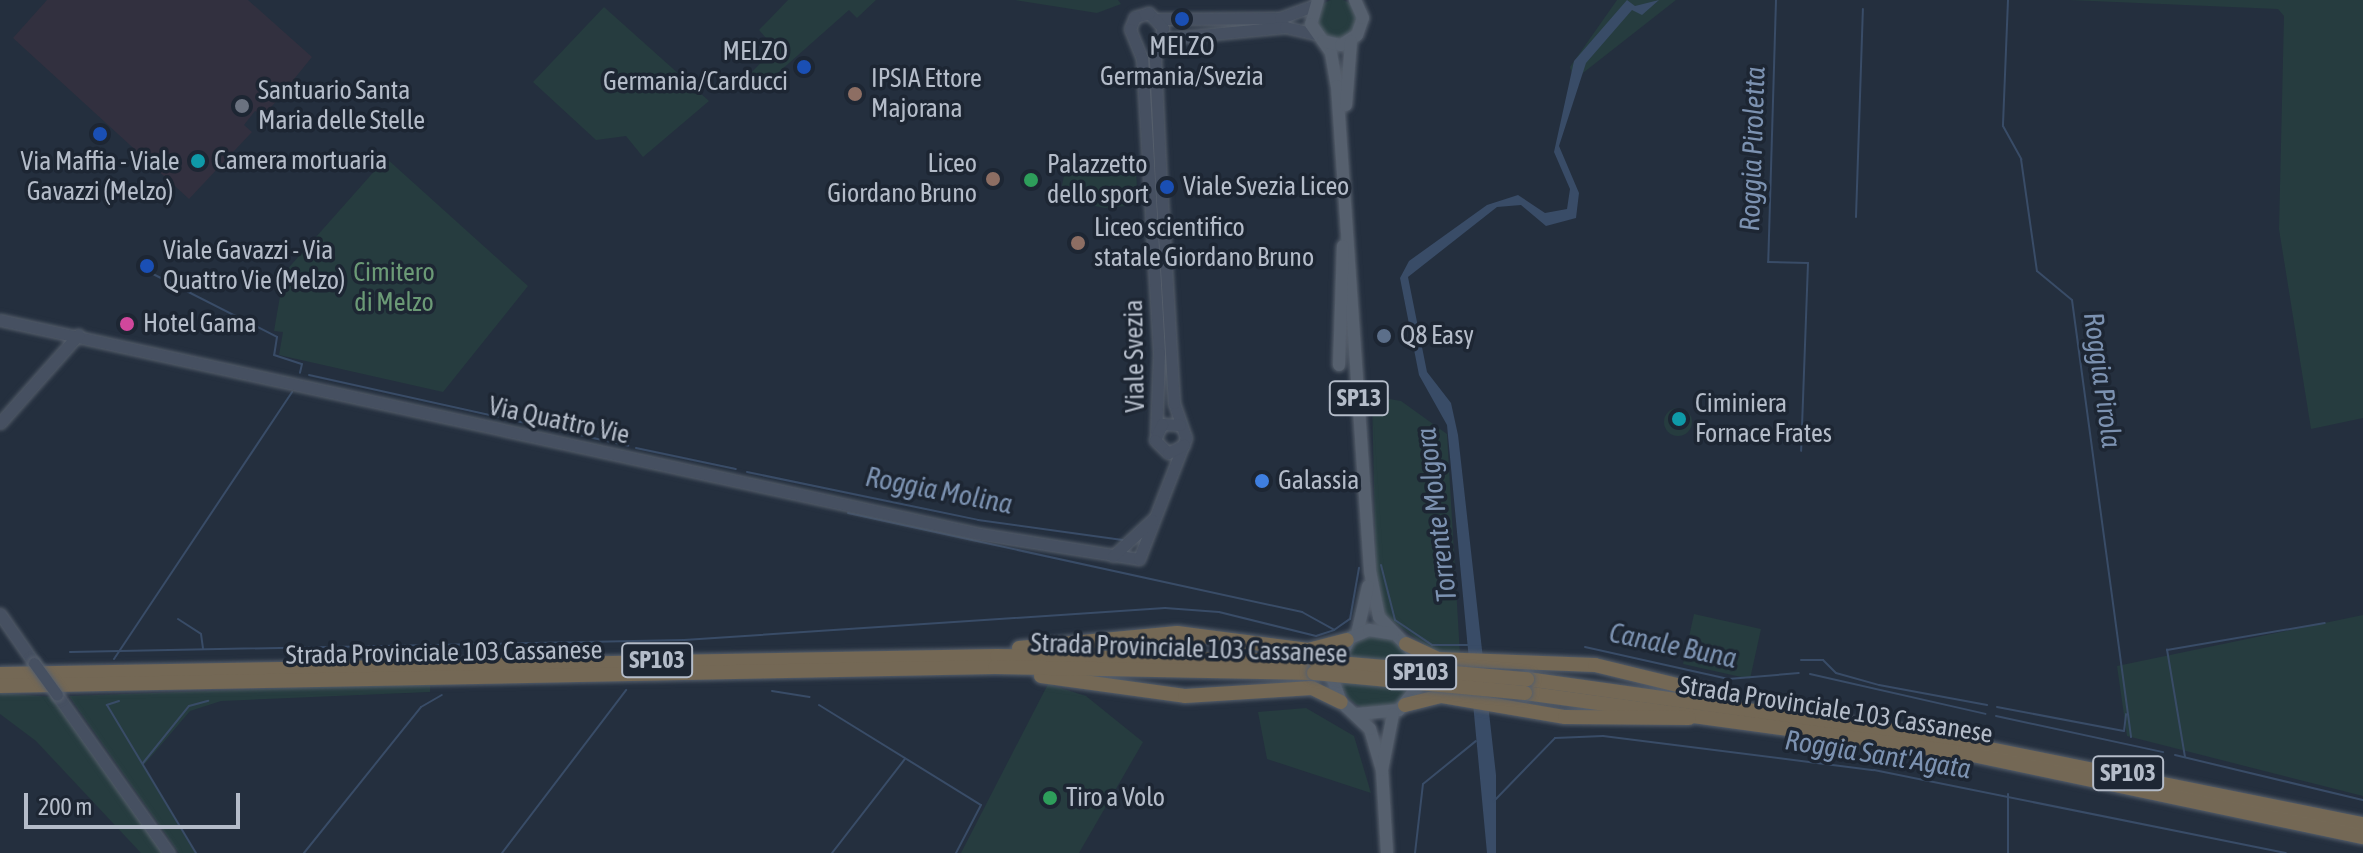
<!DOCTYPE html>
<html>
<head>
<meta charset="utf-8">
<style>
  body { margin:0 }
  #map { position:relative; width:2363px; height:853px; overflow:hidden; background:#242f3e; font-family:"Asap Condensed",sans-serif }
  div>[style] { position:absolute }
  .medical>* { inset:0; background:#32303f }
  .green>* { inset:0; background:#263c3f }
  .round { border-radius:50% }
  .water>* { inset:0; background:#394c67 }
  .stream>* { height:2px; margin:-1px; padding:0 1px; transform-origin:1px; border-radius:1px; background:#394c67 }
  .roads { filter:drop-shadow(0 0 2px #565f6c) drop-shadow(0 0 2px #565f6c) }
  .secondary>* { height:11px; margin:-5.5px; padding:0 5.5px; transform-origin:5.5px; border-radius:5.5px; background:#465061 }
  .primary>* { height:12px; margin:-6px; padding:0 6px; transform-origin:6px; border-radius:6px; background:#56606e }
  .highway>* { height:14px; margin:-7px; padding:0 7px; transform-origin:7px; border-radius:7px; background:#746855 }
  .bridges { filter:drop-shadow(0 0 2px #565f6c) drop-shadow(0 0 2px #565f6c) }
  .secondary-bridge>* { height:11px; margin:-5.5px; padding:0 5.5px; transform-origin:5.5px; border-radius:5.5px; background:#465061 }
  .highway-bridge>* { height:14px; margin:-7px; padding:0 7px; transform-origin:7px; border-radius:7px; background:#746855 }
  .dots>* { width:22px; height:22px; translate:-50% -50%; box-sizing:border-box; border:4px solid #1d2633; border-radius:50% }
  span { translate:-50% -50%; white-space:nowrap; text-align:center; line-height:1.15; -webkit-text-stroke:7px #1d2633; paint-order:stroke }
  .shield-label span { padding:2px 6px; background:#1d2633; border:2px solid; border-radius:6px; -webkit-text-stroke-width:0 }
  .shield-label { font-size:24px; color:#b4bcc9; font-weight:700 }
  .poi-label { font-size:26px; color:#b4bcc9 }
  .right { translate:-100% -50%; text-align:right }
  .left { translate:0 -50%; text-align:left }
  .park-label { font-size:26px; color:#6b9a76 }
  .street-label { font-size:26px; color:#b4bcc9 }
  .water-label { font-size:28px; color:#7c92b1; font-style:italic }
  .scale { position:absolute; left:24px; top:793px; width:216px; height:36px; box-sizing:border-box; border:4px solid #b4bcc9; border-top:0; padding-left:10px; font-size:24px; line-height:28px; white-space:nowrap; color:#b4bcc9; -webkit-text-stroke:6px #1d2633; paint-order:stroke }
</style>
</head>
<body>
<div id="map">
  <div class="medical">
    <div style="clip-path:polygon(47px 0,248px 0,312px 57px,264px 116px,255px 111px,244px 125px,252px 132px,189px 199px,13px 38px)"></div>
  </div>
  <div class="green">
    <div class="round" style="left:1317px;top:-1px;width:40px;height:40px"></div>
    <div style="clip-path:polygon(788px 0,876px 0,857px 18px,849px 10px,771px 79px,779px 88px,771px 92px,749px 75px,775px 48px,759px 30px)"></div>
    <div style="clip-path:polygon(1015px 0,1118px 0,1121px 4px,1097px 13px)"></div>
    <div style="clip-path:polygon(1617px 0,1676px 0,1574px 80px,1570px 67px)"></div>
    <div style="clip-path:polygon(2069px 0,2363px 0,2363px 418px,2311px 429px,2279px 229px,2284px 16px,2278px 9px)"></div>
    <div style="clip-path:polygon(604px 7px,709px 101px,643px 157px,626px 136px,596px 140px,533px 82px)"></div>
    <div style="clip-path:polygon(1068px 157px,1136px 169px,1138px 205px,1105px 208px,1059px 199px)"></div>
    <div style="clip-path:polygon(386px 158px,528px 286px,443px 392px,279px 355px,283px 332px,274px 331px,284px 273px)"></div>
    <div style="clip-path:polygon(1372px 396px,1401px 401px,1447px 434px,1460px 655px,1435px 652px,1385px 616px,1376px 579px)"></div>
    <div class="round" style="left:1664px;top:408px;width:28px;height:28px"></div>
    <div style="clip-path:polygon(1694px 614px,1761px 629px,1750px 679px,1683px 664px)"></div>
    <div style="clip-path:polygon(2363px 615px,2363px 796px,2127px 736px,2117px 666px)"></div>
    <div class="round" style="left:1339px;top:636px;width:74px;height:74px"></div>
    <div style="clip-path:polygon(430px 683px,430px 692px,221px 701px,190px 711px,143px 766px,195px 853px,179px 853px,69px 696px)"></div>
    <div style="clip-path:polygon(1048px 684px,1086px 696px,1143px 742px,1079px 853px,961px 853px)"></div>
    <div style="clip-path:polygon(0 693px,52px 697px,163px 853px,141px 853px,36px 741px,0 714px)"></div>
    <div style="clip-path:polygon(1306px 708px,1354px 736px,1371px 793px,1267px 759px,1258px 712px)"></div>
  </div>
  <div class="water">
    <div style="clip-path:polygon(1627px 0,1635px 6px,1659px 0,1642px 15px,1632px 10px,1586px 63px,1559px 146px,1579px 193px,1576px 218px,1546px 226px,1521px 205px,1497px 207px,1408px 277px,1427px 372px,1451px 403px,1458px 435px,1496px 775px,1496px 853px,1487px 853px,1447px 425px,1419px 375px,1400px 278px,1409px 261px,1487px 205px,1518px 195px,1545px 213px,1567px 209px,1570px 189px,1554px 152px,1574px 61px)"></div>
  </div>
  <div class="stream">
    <div style="left:1776px;top:0;width:262px;rotate:91.7deg"></div>
    <div style="left:1768px;top:262px;width:40px;rotate:1.4deg"></div>
    <div style="left:1808px;top:263px;width:188px;rotate:92.1deg"></div>
    <div style="left:2008px;top:0;width:126px;rotate:92.3deg"></div>
    <div style="left:2003px;top:126px;width:38px;rotate:61deg"></div>
    <div style="left:2021px;top:159px;width:113px;rotate:81.9deg"></div>
    <div style="left:2037px;top:271px;width:45px;rotate:39.6deg"></div>
    <div style="left:2072px;top:300px;width:441px;rotate:82.3deg"></div>
    <div style="left:1856px;top:217px;width:208px;rotate:-88.1deg"></div>
    <div style="left:153px;top:274px;width:139px;rotate:26.9deg"></div>
    <div style="left:277px;top:337px;width:18px;rotate:99deg"></div>
    <div style="left:274px;top:355px;width:29px;rotate:18deg"></div>
    <div style="left:302px;top:364px;width:9px;rotate:103deg"></div>
    <div style="left:309px;top:375px;width:327px;rotate:12.5deg"></div>
    <div style="left:636px;top:448px;width:102px;rotate:11.9deg"></div>
    <div style="left:747px;top:472px;width:236px;rotate:11.7deg"></div>
    <div style="left:978px;top:520px;width:146px;rotate:7.9deg"></div>
    <div style="left:848px;top:513px;width:465px;rotate:12.3deg"></div>
    <div style="left:1302px;top:612px;width:37px;rotate:29deg"></div>
    <div style="left:1334px;top:630px;width:19px;rotate:-35deg"></div>
    <div style="left:1350px;top:619px;width:52px;rotate:-80deg"></div>
    <div style="left:1381px;top:565px;width:57px;rotate:75.7deg"></div>
    <div style="left:1395px;top:620px;width:45px;rotate:34deg"></div>
    <div style="left:1432px;top:645px;width:36px"></div>
    <div style="left:178px;top:619px;width:27px;rotate:33deg"></div>
    <div style="left:201px;top:634px;width:15px;rotate:82deg"></div>
    <div style="left:1585px;top:647px;width:147px;rotate:12.6deg"></div>
    <div style="left:1728px;top:679px;width:71px;rotate:-4.8deg"></div>
    <div style="left:70px;top:652px;width:614px;rotate:-1.12deg"></div>
    <div style="left:684px;top:640px;width:482px;rotate:-3.8deg"></div>
    <div style="left:1165px;top:608px;width:54px;rotate:4.2deg"></div>
    <div style="left:1219px;top:612px;width:100px;rotate:13.9deg"></div>
    <div style="left:1316px;top:636px;width:19px;rotate:-18deg"></div>
    <div style="left:114px;top:659px;width:321px;rotate:-56.3deg"></div>
    <div style="left:1801px;top:660px;width:22px"></div>
    <div style="left:1823px;top:660px;width:18px;rotate:45deg"></div>
    <div style="left:1836px;top:673px;width:45px;rotate:15.6deg"></div>
    <div style="left:1879px;top:685px;width:110px;rotate:10.5deg"></div>
    <div style="left:1810px;top:674px;width:180px;rotate:12.8deg"></div>
    <div style="left:772px;top:691px;width:38px;rotate:9deg"></div>
    <div style="left:119px;top:701px;width:13px;rotate:162deg"></div>
    <div style="left:107px;top:705px;width:173px;rotate:59deg"></div>
    <div style="left:819px;top:705px;width:190px;rotate:31.7deg"></div>
    <div style="left:981px;top:805px;width:54px;rotate:117.5deg"></div>
    <div style="left:1997px;top:707px;width:129px;rotate:10.7deg"></div>
    <div style="left:2124px;top:731px;width:17px;rotate:-83deg"></div>
    <div style="left:1996px;top:716px;width:171px;rotate:12.2deg"></div>
    <div style="left:2175px;top:755px;width:193px;rotate:13.5deg"></div>
    <div style="left:2185px;top:757px;width:109px;rotate:-99.5deg"></div>
    <div style="left:2167px;top:650px;width:160px;rotate:-9.7deg"></div>
    <div style="left:143px;top:763px;width:73px;rotate:-51.1deg"></div>
    <div style="left:189px;top:706px;width:20px;rotate:-15deg"></div>
    <div style="left:2008px;top:794px;width:59px;rotate:90deg"></div>
    <div style="left:1493px;top:802px;width:89px;rotate:-45.9deg"></div>
    <div style="left:1555px;top:738px;width:48px;rotate:-2.4deg"></div>
    <div style="left:1603px;top:736px;width:273px;rotate:7.2deg"></div>
    <div style="left:1874px;top:770px;width:420px;rotate:11.4deg"></div>
    <div style="left:304px;top:853px;width:187px;rotate:-51.3deg"></div>
    <div style="left:421px;top:707px;width:24px;rotate:-30deg"></div>
    <div style="left:502px;top:853px;width:205px;rotate:-52.7deg"></div>
    <div style="left:832px;top:853px;width:119px;rotate:-52.2deg"></div>
    <div style="left:1415px;top:853px;width:69px;rotate:-83.4deg"></div>
    <div style="left:1423px;top:784px;width:68px;rotate:-39.1deg"></div>
  </div>
  <div class="roads">
    <div class="secondary">
      <div style="left:1159px;top:19px;width:121px;rotate:-0.5deg"></div>
      <div style="left:1280px;top:18px;width:35px;rotate:-20deg"></div>
      <div style="left:1160px;top:39px;width:126px;rotate:-5.5deg"></div>
      <div style="left:1285px;top:27px;width:31px;rotate:13deg"></div>
      <div style="left:0;top:320px;width:998px;rotate:12.32deg"></div>
      <div style="left:975px;top:533px;width:166px;rotate:9deg"></div>
      <div style="left:1139px;top:559px;width:130px;rotate:-68.8deg"></div>
      <div style="left:1186px;top:438px;width:37px;rotate:-109deg"></div>
      <div style="left:1174px;top:403px;width:216px;rotate:-93.4deg"></div>
      <div style="left:1161px;top:187px;width:129px;rotate:-92.7deg"></div>
      <div style="left:1155px;top:58px;width:31px;rotate:-75deg"></div>
      <div style="left:1163px;top:28px;width:21px;rotate:-133deg"></div>
      <div style="left:1149px;top:13px;width:15px;rotate:164deg"></div>
      <div style="left:1135px;top:17px;width:13px;rotate:113deg"></div>
      <div style="left:1130px;top:29px;width:31px;rotate:68deg"></div>
      <div style="left:1142px;top:58px;width:295px;rotate:86.7deg"></div>
      <div style="left:1159px;top:353px;width:80px;rotate:92.1deg"></div>
      <div style="left:0;top:423px;width:118px;rotate:-48.4deg"></div>
      <div style="left:1180px;top:425px;width:18px;rotate:-177deg"></div>
      <div style="left:1162px;top:424px;width:17px;rotate:114deg"></div>
      <div style="left:1155px;top:440px;width:18px;rotate:45deg"></div>
      <div style="left:1168px;top:453px;width:18px;rotate:-27deg"></div>
      <div style="left:1113px;top:556px;width:53px;rotate:-42.7deg"></div>
      <div style="left:0;top:614px;width:60px;rotate:55.2deg"></div>
      <div style="left:57px;top:695px;width:194px;rotate:54.7deg"></div>
    </div>
    <div class="primary">
      <div style="left:1318px;top:0;width:25px;rotate:106deg"></div>
      <div style="left:1311px;top:24px;width:35px;rotate:55deg"></div>
      <div style="left:1331px;top:53px;width:34px;rotate:80deg"></div>
      <div style="left:1337px;top:86px;width:486px;rotate:86.1deg"></div>
      <div style="left:1370px;top:571px;width:47px;rotate:78.9deg"></div>
      <div style="left:1379px;top:617px;width:47px;rotate:45.9deg"></div>
      <div style="left:1412px;top:651px;width:20px;rotate:72deg"></div>
      <div style="left:1418px;top:670px;width:19px;rotate:96deg"></div>
      <div style="left:1416px;top:689px;width:27px;rotate:129deg"></div>
      <div style="left:1399px;top:710px;width:42px;rotate:174.6deg"></div>
      <div style="left:1323px;top:41px;width:18px;rotate:13deg"></div>
      <div style="left:1341px;top:45px;width:19px;rotate:-32deg"></div>
      <div style="left:1357px;top:35px;width:18px;rotate:-71deg"></div>
      <div style="left:1363px;top:18px;width:20px;rotate:-114deg"></div>
      <div style="left:1346px;top:105px;width:64px;rotate:-85.5deg"></div>
      <div style="left:1339px;top:365px;width:119px;rotate:-88.1deg"></div>
      <div style="left:1357px;top:634px;width:49px;rotate:-77.1deg"></div>
      <div style="left:1382px;top:770px;width:43px;rotate:-106.3deg"></div>
      <div style="left:1370px;top:729px;width:40px;rotate:-137deg"></div>
      <div style="left:1341px;top:702px;width:29px;rotate:-110deg"></div>
      <div style="left:1331px;top:675px;width:42px;rotate:-62.8deg"></div>
      <div style="left:1350px;top:638px;width:21px;rotate:-23deg"></div>
      <div style="left:1369px;top:630px;width:24px;rotate:9deg"></div>
      <div style="left:1387px;top:853px;width:83px;rotate:-93.4deg"></div>
      <div style="left:1382px;top:770px;width:57px;rotate:-78.9deg"></div>
    </div>
    <div class="highway">
      <div style="left:1406px;top:644px;width:35px;rotate:25deg"></div>
      <div style="left:1438px;top:659px;width:157px;rotate:2.2deg"></div>
      <div style="left:1595px;top:665px;width:114px;rotate:13.7deg"></div>
      <div style="left:1019px;top:648px;width:159px;rotate:-5.4deg"></div>
      <div style="left:1177px;top:633px;width:132px;rotate:7.4deg"></div>
      <div style="left:1308px;top:650px;width:40px;rotate:-14.4deg"></div>
      <div style="left:0;top:674px;width:997px;rotate:-1.03deg"></div>
      <div style="left:997px;top:656px;width:318px;rotate:0.9deg"></div>
      <div style="left:1041px;top:676px;width:145px;rotate:7.9deg"></div>
      <div style="left:1185px;top:696px;width:127px;rotate:-3.6deg"></div>
      <div style="left:1312px;top:688px;width:32px;rotate:26deg"></div>
      <div style="left:1527px;top:679px;width:382px;rotate:8deg"></div>
      <div style="left:1905px;top:732px;width:467px;rotate:11.4deg"></div>
      <div style="left:0;top:686px;width:995px;rotate:-1.09deg"></div>
      <div style="left:995px;top:667px;width:319px;rotate:1.1deg"></div>
      <div style="left:1525px;top:693px;width:443px;rotate:7.8deg"></div>
      <div style="left:1964px;top:753px;width:408px;rotate:11.9deg"></div>
      <div style="left:1405px;top:705px;width:38px;rotate:-14deg"></div>
      <div style="left:1442px;top:696px;width:125px;rotate:9.7deg"></div>
      <div style="left:1565px;top:717px;width:124px;rotate:0.5deg"></div>
    </div>
  </div>
  <div class="bridges">
    <div class="secondary-bridge">
      <div style="left:34px;top:663px;width:39px;rotate:54deg"></div>
    </div>
    <div class="highway-bridge">
      <div style="left:1315px;top:661px;width:213px;rotate:4.9deg"></div>
      <div style="left:1314px;top:673px;width:212px;rotate:5.4deg"></div>
    </div>
  </div>
  <div class="dots">
    <div style="left:1182px;top:19px;background:#1a4fb4"></div>
    <div style="left:804px;top:67px;background:#1a4fb4"></div>
    <div style="left:855px;top:94px;background:#8d6e63"></div>
    <div style="left:242px;top:106px;background:#6b7280"></div>
    <div style="left:100px;top:134px;background:#1a4fb4"></div>
    <div style="left:198px;top:161px;background:#0f9aa8"></div>
    <div style="left:993px;top:179px;background:#8d6e63"></div>
    <div style="left:1031px;top:180px;background:#2e9e5b"></div>
    <div style="left:1167px;top:187px;background:#1a4fb4"></div>
    <div style="left:1078px;top:243px;background:#8d6e63"></div>
    <div style="left:147px;top:266px;background:#1a4fb4"></div>
    <div style="left:127px;top:324px;background:#d1479c"></div>
    <div style="left:1384px;top:336px;background:#5c6f8a"></div>
    <div style="left:1679px;top:419px;background:#0f9aa8"></div>
    <div style="left:1262px;top:481px;background:#3f7fe0"></div>
    <div style="left:1050px;top:798px;background:#2e9e5b"></div>
  </div>
  <div class="shield-label">
    <span style="left:1359px;top:398px">SP13</span>
    <span style="left:657px;top:660px">SP103</span>
    <span style="left:1421px;top:672px">SP103</span>
    <span style="left:2128px;top:773px">SP103</span>
  </div>
  <div class="poi-label">
    <span style="left:1182px;top:62px">MELZO<br>Germania/Svezia</span>
    <span class="right" style="left:788px;top:67px">MELZO<br>Germania/Carducci</span>
    <span class="left" style="left:871px;top:94px">IPSIA Ettore<br>Majorana</span>
    <span class="left" style="left:258px;top:106px">Santuario Santa<br>Maria delle Stelle</span>
    <span class="left" style="left:214px;top:161px">Camera mortuaria</span>
    <span style="left:100px;top:177px">Via Maffia - Viale<br>Gavazzi (Melzo)</span>
    <span class="right" style="left:977px;top:179px">Liceo<br>Giordano Bruno</span>
    <span class="left" style="left:1047px;top:180px">Palazzetto<br>dello sport</span>
    <span class="left" style="left:1183px;top:187px">Viale Svezia Liceo</span>
    <span class="left" style="left:1094px;top:243px">Liceo scientifico<br>statale Giordano Bruno</span>
    <span class="left" style="left:163px;top:266px">Viale Gavazzi - Via<br>Quattro Vie (Melzo)</span>
    <span class="left" style="left:143px;top:324px">Hotel Gama</span>
    <span class="left" style="left:1400px;top:336px">Q8 Easy</span>
    <span class="left" style="left:1695px;top:419px">Ciminiera<br>Fornace Frates</span>
    <span class="left" style="left:1278px;top:481px">Galassia</span>
    <span class="left" style="left:1066px;top:798px">Tiro a Volo</span>
  </div>
  <div class="park-label">
    <span style="left:394px;top:288px">Cimitero<br>di Melzo</span>
  </div>
  <div class="street-label">
    <span style="left:1135px;top:356px;rotate:-91deg">Viale Svezia</span>
    <span style="left:559px;top:421px;rotate:12deg">Via Quattro Vie</span>
    <span style="left:1189px;top:649px;rotate:2deg">Strada Provinciale 103 Cassanese</span>
    <span style="left:444px;top:653px;rotate:-1deg">Strada Provinciale 103 Cassanese</span>
    <span style="left:1836px;top:710px;rotate:9deg">Strada Provinciale 103 Cassanese</span>
  </div>
  <div class="water-label">
    <span style="left:1752px;top:149px;rotate:-88deg">Roggia Piroletta</span>
    <span style="left:2103px;top:380px;rotate:82deg">Roggia Pirola</span>
    <span style="left:939px;top:490px;rotate:11deg">Roggia Molina</span>
    <span style="left:1436px;top:515px;rotate:-97deg">Torrente Molgora</span>
    <span style="left:1673px;top:645px;rotate:12deg">Canale Buna</span>
    <span style="left:1878px;top:754px;rotate:9deg">Roggia Sant'Agata</span>
  </div>
  <div class="scale">200 m</div>
</div>
</body>
</html>
